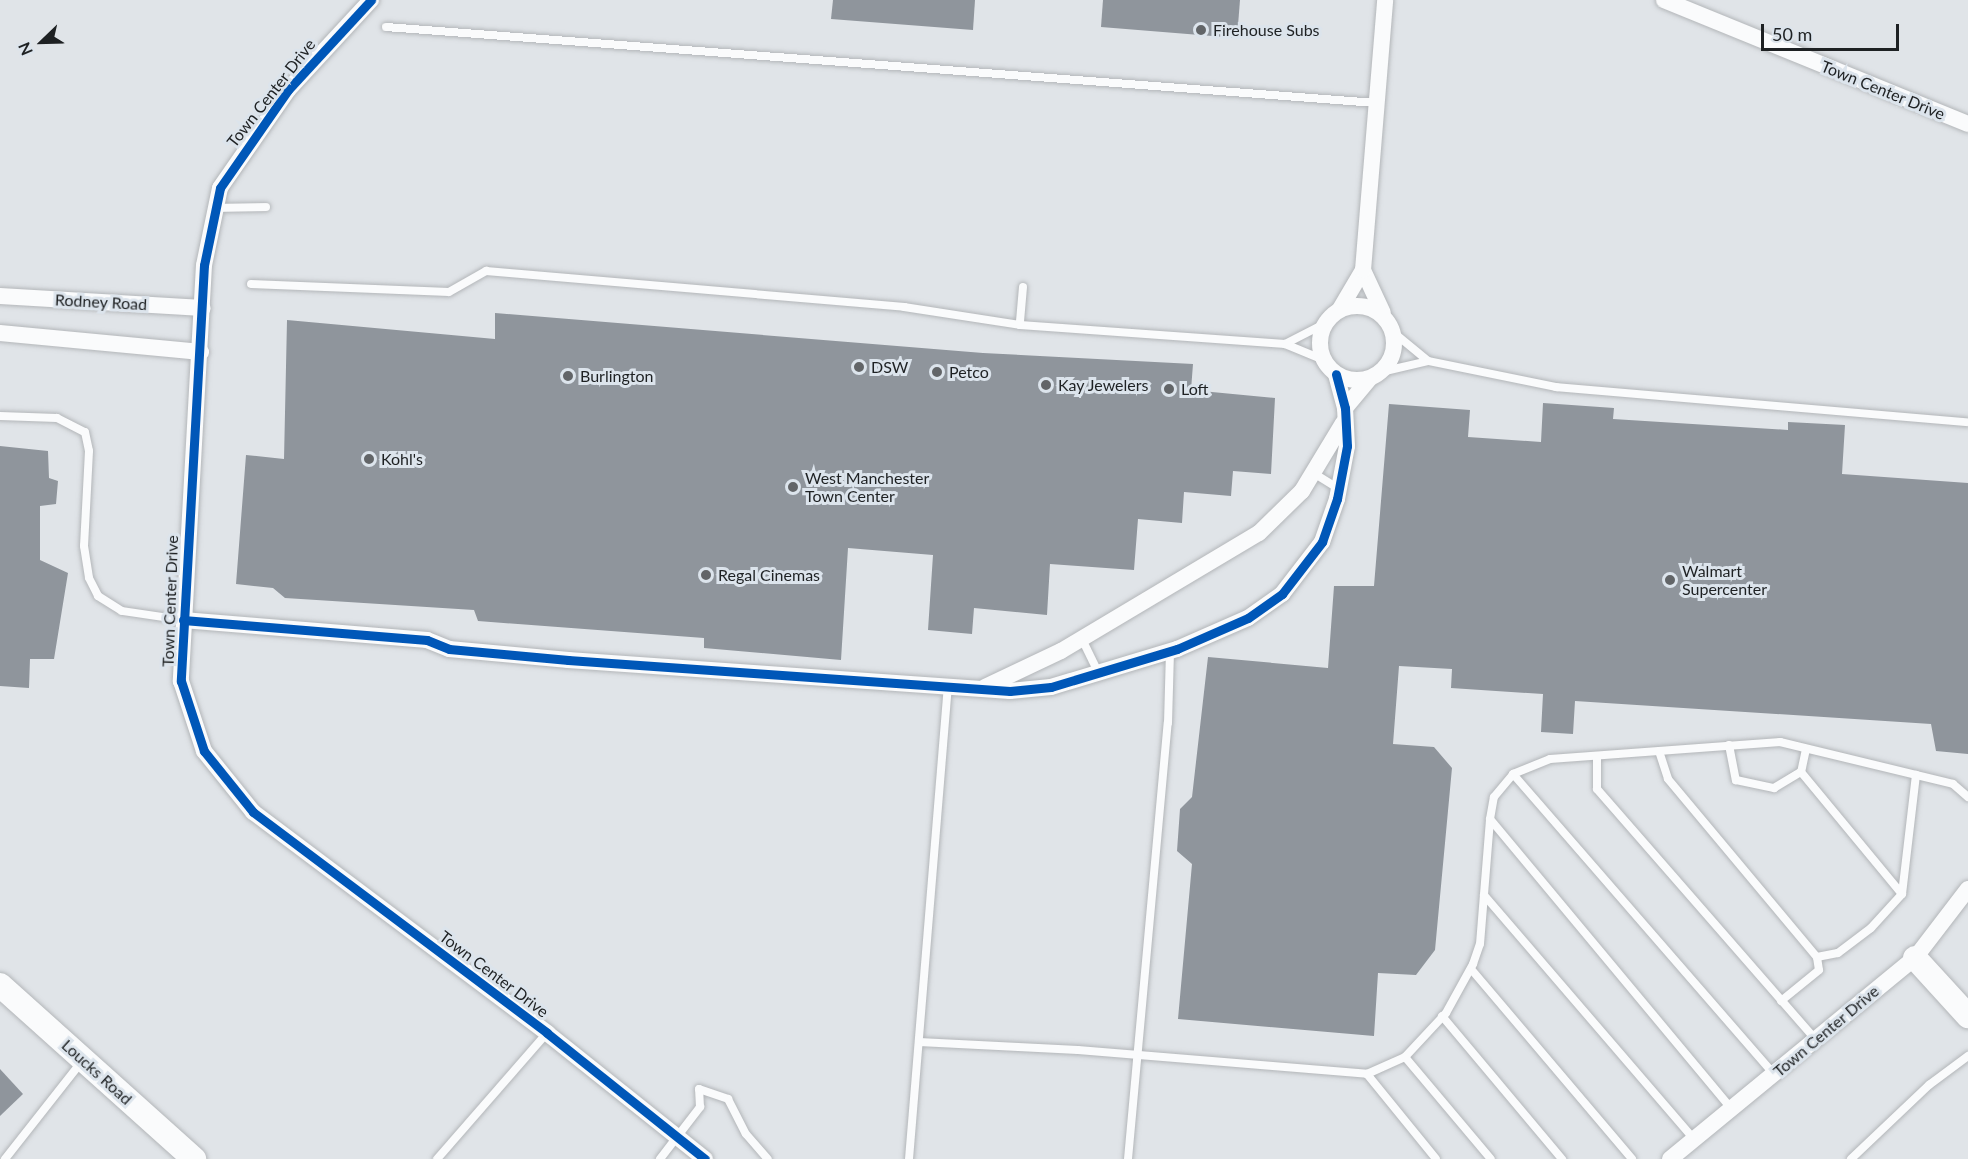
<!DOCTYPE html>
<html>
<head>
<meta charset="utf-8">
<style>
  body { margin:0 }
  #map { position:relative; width:1968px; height:1159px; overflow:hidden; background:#e0e4e8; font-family:Lato,sans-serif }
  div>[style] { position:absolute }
  .building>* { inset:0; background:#8f959c }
  .roads { filter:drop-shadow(0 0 2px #b3b6b9) drop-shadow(0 0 2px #b3b6b9) }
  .lane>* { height:8px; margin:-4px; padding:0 4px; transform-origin:4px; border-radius:4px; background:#fafbfc }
  .street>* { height:16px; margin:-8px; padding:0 8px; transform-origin:8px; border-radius:8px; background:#fafbfc }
  .street>.ring { margin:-8px; padding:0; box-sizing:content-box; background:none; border:16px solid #fafbfc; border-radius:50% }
  .secondary>* { height:24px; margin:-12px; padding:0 12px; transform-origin:12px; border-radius:12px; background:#fafbfc }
  .cycleway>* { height:9px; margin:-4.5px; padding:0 4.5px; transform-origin:4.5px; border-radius:4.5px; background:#0057b8 }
  .dots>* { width:16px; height:16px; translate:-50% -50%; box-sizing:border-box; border:3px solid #dce4ec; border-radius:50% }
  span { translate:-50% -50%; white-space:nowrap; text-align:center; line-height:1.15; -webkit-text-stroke:6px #dce4ec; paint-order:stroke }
  .poi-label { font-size:16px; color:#1e2123 }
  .left { translate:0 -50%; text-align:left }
  .street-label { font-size:16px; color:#1e2123 }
  .north { position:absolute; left:12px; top:12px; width:60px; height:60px; -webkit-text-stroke:4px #dce4ec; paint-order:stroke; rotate:247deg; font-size:16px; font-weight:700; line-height:24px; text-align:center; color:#1e2123 }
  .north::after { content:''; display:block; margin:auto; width:21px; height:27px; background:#1e2123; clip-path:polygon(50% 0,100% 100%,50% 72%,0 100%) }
  .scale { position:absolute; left:1761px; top:24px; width:138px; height:27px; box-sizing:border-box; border:3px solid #1e2123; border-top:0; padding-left:8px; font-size:18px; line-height:21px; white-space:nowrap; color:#1e2123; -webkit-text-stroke:4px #dce4ec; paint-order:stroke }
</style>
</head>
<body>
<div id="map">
  <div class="building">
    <div style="clip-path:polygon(833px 0,975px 0,973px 30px,831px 19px)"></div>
    <div style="clip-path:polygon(1103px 0,1240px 0,1237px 38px,1101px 27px)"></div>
    <div style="clip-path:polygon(495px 313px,983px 353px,1193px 364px,1191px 390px,1275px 398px,1271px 474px,1233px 471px,1231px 496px,1184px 492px,1182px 523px,1138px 519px,1134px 570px,1050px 564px,1047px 615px,974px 608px,972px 634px,928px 630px,933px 555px,848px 548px,841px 660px,704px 648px,704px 638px,478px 621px,474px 610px,285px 598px,273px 588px,236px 584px,246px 455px,284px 459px,287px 320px,495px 339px)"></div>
    <div style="clip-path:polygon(1543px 403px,1614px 408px,1613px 419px,1788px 430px,1788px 422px,1845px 425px,1842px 474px,1968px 483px,1968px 754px,1936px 751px,1931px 724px,1575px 701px,1573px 734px,1541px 732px,1543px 694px,1451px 688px,1452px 669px,1399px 666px,1393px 744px,1434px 747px,1452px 768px,1435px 950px,1416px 975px,1378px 973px,1374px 1036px,1178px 1019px,1192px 864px,1177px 851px,1180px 809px,1192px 797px,1208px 657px,1328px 668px,1334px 586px,1374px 586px,1389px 404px,1470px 410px,1468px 437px,1541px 442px)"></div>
    <div style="clip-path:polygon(0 446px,48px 451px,49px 478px,58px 481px,56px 504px,40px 506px,40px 560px,68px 573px,54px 659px,30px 659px,29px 688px,0 686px)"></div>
    <div style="clip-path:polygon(0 1069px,23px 1094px,0 1116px)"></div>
  </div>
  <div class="roads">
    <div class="lane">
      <div style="left:386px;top:27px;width:993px;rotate:4.39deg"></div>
      <div style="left:215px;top:208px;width:51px;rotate:-1.1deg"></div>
      <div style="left:251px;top:284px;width:198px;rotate:2.3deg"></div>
      <div style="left:449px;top:292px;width:43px;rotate:-29.6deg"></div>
      <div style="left:486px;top:271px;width:420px;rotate:4.9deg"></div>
      <div style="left:904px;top:307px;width:117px;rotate:8.8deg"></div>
      <div style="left:1023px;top:287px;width:38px;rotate:95deg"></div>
      <div style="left:1020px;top:325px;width:266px;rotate:4.1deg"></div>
      <div style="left:1285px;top:344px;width:42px;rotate:22.3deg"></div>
      <div style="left:1393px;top:332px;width:45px;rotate:39.6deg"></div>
      <div style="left:1285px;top:344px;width:46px;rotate:-27.1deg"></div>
      <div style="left:1381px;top:372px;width:48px;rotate:-13.2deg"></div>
      <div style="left:1428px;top:361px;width:131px;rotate:11.5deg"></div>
      <div style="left:1556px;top:387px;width:413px;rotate:4.9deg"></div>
      <div style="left:0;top:416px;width:57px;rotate:2deg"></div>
      <div style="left:57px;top:418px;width:31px;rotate:27deg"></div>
      <div style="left:85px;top:432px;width:19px;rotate:78deg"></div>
      <div style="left:89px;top:451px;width:95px;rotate:93deg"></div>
      <div style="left:84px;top:546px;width:32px;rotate:81deg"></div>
      <div style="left:89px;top:578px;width:20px;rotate:63deg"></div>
      <div style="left:98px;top:596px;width:28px;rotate:32deg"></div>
      <div style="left:122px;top:611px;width:62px;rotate:8.4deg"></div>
      <div style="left:1315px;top:474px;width:28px;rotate:32deg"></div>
      <div style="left:1082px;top:639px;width:39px;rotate:64deg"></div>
      <div style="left:1729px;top:745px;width:36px;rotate:79deg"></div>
      <div style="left:1736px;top:780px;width:39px;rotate:12deg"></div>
      <div style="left:1774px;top:788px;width:31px;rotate:-31deg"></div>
      <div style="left:1806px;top:749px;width:24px;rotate:102deg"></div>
      <div style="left:1801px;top:772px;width:158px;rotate:50.4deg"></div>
      <div style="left:1659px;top:751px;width:29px;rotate:72deg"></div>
      <div style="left:1668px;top:779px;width:232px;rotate:50.1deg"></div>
      <div style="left:1817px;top:957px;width:21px;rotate:-11deg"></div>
      <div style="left:1838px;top:953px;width:41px;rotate:-37.1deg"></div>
      <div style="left:1871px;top:928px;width:46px;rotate:-47.6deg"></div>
      <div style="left:1902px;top:894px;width:120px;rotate:-83.3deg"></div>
      <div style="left:1597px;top:757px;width:32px;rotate:90deg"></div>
      <div style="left:1597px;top:789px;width:333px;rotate:48.9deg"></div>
      <div style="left:1513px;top:774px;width:398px;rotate:49deg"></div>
      <div style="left:1490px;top:819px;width:378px;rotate:50.2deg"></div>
      <div style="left:1484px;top:895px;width:322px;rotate:49.3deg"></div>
      <div style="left:1471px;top:969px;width:249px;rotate:49.7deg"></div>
      <div style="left:1781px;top:1001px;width:49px;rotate:-39.2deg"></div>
      <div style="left:1819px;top:970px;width:13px;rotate:-99deg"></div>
      <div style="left:1442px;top:1016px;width:187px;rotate:50deg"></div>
      <div style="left:919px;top:1042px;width:159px;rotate:2.9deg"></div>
      <div style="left:1078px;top:1050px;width:290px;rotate:4.7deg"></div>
      <div style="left:1367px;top:1074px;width:42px;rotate:-24.1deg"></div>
      <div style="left:1405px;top:1057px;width:60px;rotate:-47deg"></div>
      <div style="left:1446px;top:1013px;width:56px;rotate:-61.1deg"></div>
      <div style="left:1473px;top:964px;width:21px;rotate:-71deg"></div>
      <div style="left:1480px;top:944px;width:125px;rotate:-85.4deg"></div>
      <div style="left:1490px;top:819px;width:22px;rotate:-80deg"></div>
      <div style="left:1494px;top:797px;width:30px;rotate:-50deg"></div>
      <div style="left:1513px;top:774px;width:40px;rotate:-22deg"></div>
      <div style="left:1550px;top:759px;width:231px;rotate:-4.2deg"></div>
      <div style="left:1780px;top:742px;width:178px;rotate:13.6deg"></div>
      <div style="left:1953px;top:784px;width:20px;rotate:41deg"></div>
      <div style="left:1405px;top:1057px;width:133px;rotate:49.9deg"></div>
      <div style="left:1367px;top:1074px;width:109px;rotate:50.9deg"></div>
      <div style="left:5px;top:1159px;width:126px;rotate:-51.8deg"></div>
      <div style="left:437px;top:1159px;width:167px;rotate:-48.9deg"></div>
      <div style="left:660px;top:1159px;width:66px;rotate:-52.4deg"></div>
      <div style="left:700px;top:1107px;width:18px;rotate:-93deg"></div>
      <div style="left:699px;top:1089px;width:31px;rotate:19deg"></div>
      <div style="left:728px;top:1099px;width:39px;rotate:63deg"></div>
      <div style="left:746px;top:1134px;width:33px;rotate:49deg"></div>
      <div style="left:909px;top:1159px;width:475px;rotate:-85.3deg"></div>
      <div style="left:1128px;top:1159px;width:438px;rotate:-84.8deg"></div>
      <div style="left:1168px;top:723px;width:71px;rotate:-88.4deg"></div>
      <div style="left:1851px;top:1159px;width:108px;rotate:-43.5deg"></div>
      <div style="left:1929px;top:1085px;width:49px;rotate:-36.6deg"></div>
    </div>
    <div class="street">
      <div style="left:371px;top:0;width:122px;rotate:132.7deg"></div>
      <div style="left:288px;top:90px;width:119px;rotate:124.8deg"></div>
      <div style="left:220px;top:188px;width:79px;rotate:101.7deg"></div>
      <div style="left:204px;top:265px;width:417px;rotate:93.2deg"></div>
      <div style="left:181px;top:681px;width:74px;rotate:71.8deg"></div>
      <div style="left:204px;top:751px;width:78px;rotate:51.2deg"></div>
      <div style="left:253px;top:812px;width:368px;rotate:36.9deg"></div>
      <div style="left:547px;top:1033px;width:202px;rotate:38.6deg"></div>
      <div style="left:1664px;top:0;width:328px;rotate:22.2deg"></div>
      <div style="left:1363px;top:270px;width:47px;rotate:65.1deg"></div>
      <div style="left:0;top:296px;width:203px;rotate:3.4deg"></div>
      <div class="ring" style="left:1320px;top:306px;width:58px;height:58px"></div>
      <div style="left:1340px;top:309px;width:45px;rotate:-59.5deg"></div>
      <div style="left:1363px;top:270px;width:271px;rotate:-85.3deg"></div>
      <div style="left:0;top:333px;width:202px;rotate:5.4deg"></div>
      <div style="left:1345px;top:408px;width:38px;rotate:-50deg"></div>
      <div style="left:183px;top:620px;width:245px;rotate:4.7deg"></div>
      <div style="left:427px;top:640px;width:24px;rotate:22deg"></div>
      <div style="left:449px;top:649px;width:120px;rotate:5.3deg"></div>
      <div style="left:568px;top:660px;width:443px;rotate:4deg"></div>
      <div style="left:1010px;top:691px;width:41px;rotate:-5.6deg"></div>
      <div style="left:1051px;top:687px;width:132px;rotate:-16.8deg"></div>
      <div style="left:1177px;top:649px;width:77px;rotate:-23.6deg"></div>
      <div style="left:1248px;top:618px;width:42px;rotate:-35.2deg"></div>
      <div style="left:1282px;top:594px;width:66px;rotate:-52.4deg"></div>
      <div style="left:1322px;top:542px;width:46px;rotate:-70.8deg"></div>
      <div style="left:1337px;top:499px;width:54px;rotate:-79.3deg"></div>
      <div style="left:1347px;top:446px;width:38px;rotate:-93deg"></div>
      <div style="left:1345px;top:408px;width:35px;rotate:-105deg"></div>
      <div style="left:985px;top:687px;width:84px;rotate:-25.3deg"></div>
      <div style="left:1061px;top:651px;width:230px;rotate:-30.8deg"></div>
      <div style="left:1259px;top:533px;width:60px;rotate:-44.3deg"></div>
      <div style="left:1302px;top:491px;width:79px;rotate:-58.9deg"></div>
      <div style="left:1670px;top:1159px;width:317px;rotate:-39.4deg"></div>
      <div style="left:1915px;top:958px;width:87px;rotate:-52.5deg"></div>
    </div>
    <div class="secondary">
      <div style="left:1915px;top:958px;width:79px;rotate:47.6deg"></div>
      <div style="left:0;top:985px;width:261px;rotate:41.9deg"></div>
    </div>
  </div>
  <div class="cycleway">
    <div style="left:371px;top:0;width:122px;rotate:132.7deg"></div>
    <div style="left:288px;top:90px;width:119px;rotate:124.8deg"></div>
    <div style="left:220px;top:188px;width:79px;rotate:101.7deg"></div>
    <div style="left:204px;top:265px;width:417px;rotate:93.2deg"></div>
    <div style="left:181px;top:681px;width:74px;rotate:71.8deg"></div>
    <div style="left:204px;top:751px;width:78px;rotate:51.2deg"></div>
    <div style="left:253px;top:812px;width:368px;rotate:36.9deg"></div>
    <div style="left:547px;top:1033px;width:202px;rotate:38.6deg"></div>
    <div style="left:183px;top:620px;width:245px;rotate:4.7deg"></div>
    <div style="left:427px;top:640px;width:24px;rotate:22deg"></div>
    <div style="left:449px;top:649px;width:120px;rotate:5.3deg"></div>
    <div style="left:568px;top:660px;width:443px;rotate:4deg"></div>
    <div style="left:1010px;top:691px;width:41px;rotate:-5.6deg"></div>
    <div style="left:1051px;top:687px;width:132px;rotate:-16.8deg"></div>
    <div style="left:1177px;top:649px;width:77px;rotate:-23.6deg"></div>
    <div style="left:1248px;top:618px;width:42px;rotate:-35.2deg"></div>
    <div style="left:1282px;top:594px;width:66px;rotate:-52.4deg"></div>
    <div style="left:1322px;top:542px;width:46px;rotate:-70.8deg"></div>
    <div style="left:1337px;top:499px;width:54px;rotate:-79.3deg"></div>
    <div style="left:1347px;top:446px;width:38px;rotate:-93deg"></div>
    <div style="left:1345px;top:408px;width:35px;rotate:-105deg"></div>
  </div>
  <div class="dots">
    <div style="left:1201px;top:30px;background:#626568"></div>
    <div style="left:859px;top:367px;background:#626568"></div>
    <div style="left:937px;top:372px;background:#626568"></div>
    <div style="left:568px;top:376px;background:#626568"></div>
    <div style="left:1046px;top:385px;background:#626568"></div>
    <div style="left:1169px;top:389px;background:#626568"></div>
    <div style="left:369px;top:459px;background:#626568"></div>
    <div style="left:793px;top:487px;background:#626568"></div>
    <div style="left:706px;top:575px;background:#626568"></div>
    <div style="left:1670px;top:580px;background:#626568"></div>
  </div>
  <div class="poi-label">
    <span class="left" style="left:1213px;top:30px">Firehouse Subs</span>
    <span class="left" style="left:871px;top:367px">DSW</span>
    <span class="left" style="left:949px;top:372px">Petco</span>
    <span class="left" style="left:580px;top:376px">Burlington</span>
    <span class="left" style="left:1058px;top:385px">Kay Jewelers</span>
    <span class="left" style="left:1181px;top:389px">Loft</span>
    <span class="left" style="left:381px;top:459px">Kohl's</span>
    <span class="left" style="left:805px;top:487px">West Manchester<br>Town Center</span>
    <span class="left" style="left:1682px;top:580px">Walmart<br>Supercenter</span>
    <span class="left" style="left:718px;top:575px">Regal Cinemas</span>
  </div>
  <div class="street-label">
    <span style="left:1883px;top:90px;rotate:22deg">Town Center Drive</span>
    <span style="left:271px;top:93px;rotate:-52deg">Town Center Drive</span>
    <span style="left:101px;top:302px;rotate:3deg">Rodney Road</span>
    <span style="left:170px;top:601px;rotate:-88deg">Town Center Drive</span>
    <span style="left:494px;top:974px;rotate:37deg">Town Center Drive</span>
    <span style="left:1826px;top:1031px;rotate:-40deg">Town Center Drive</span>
    <span style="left:97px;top:1072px;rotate:42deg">Loucks Road</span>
  </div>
  <div class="north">N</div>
  <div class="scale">50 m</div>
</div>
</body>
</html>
